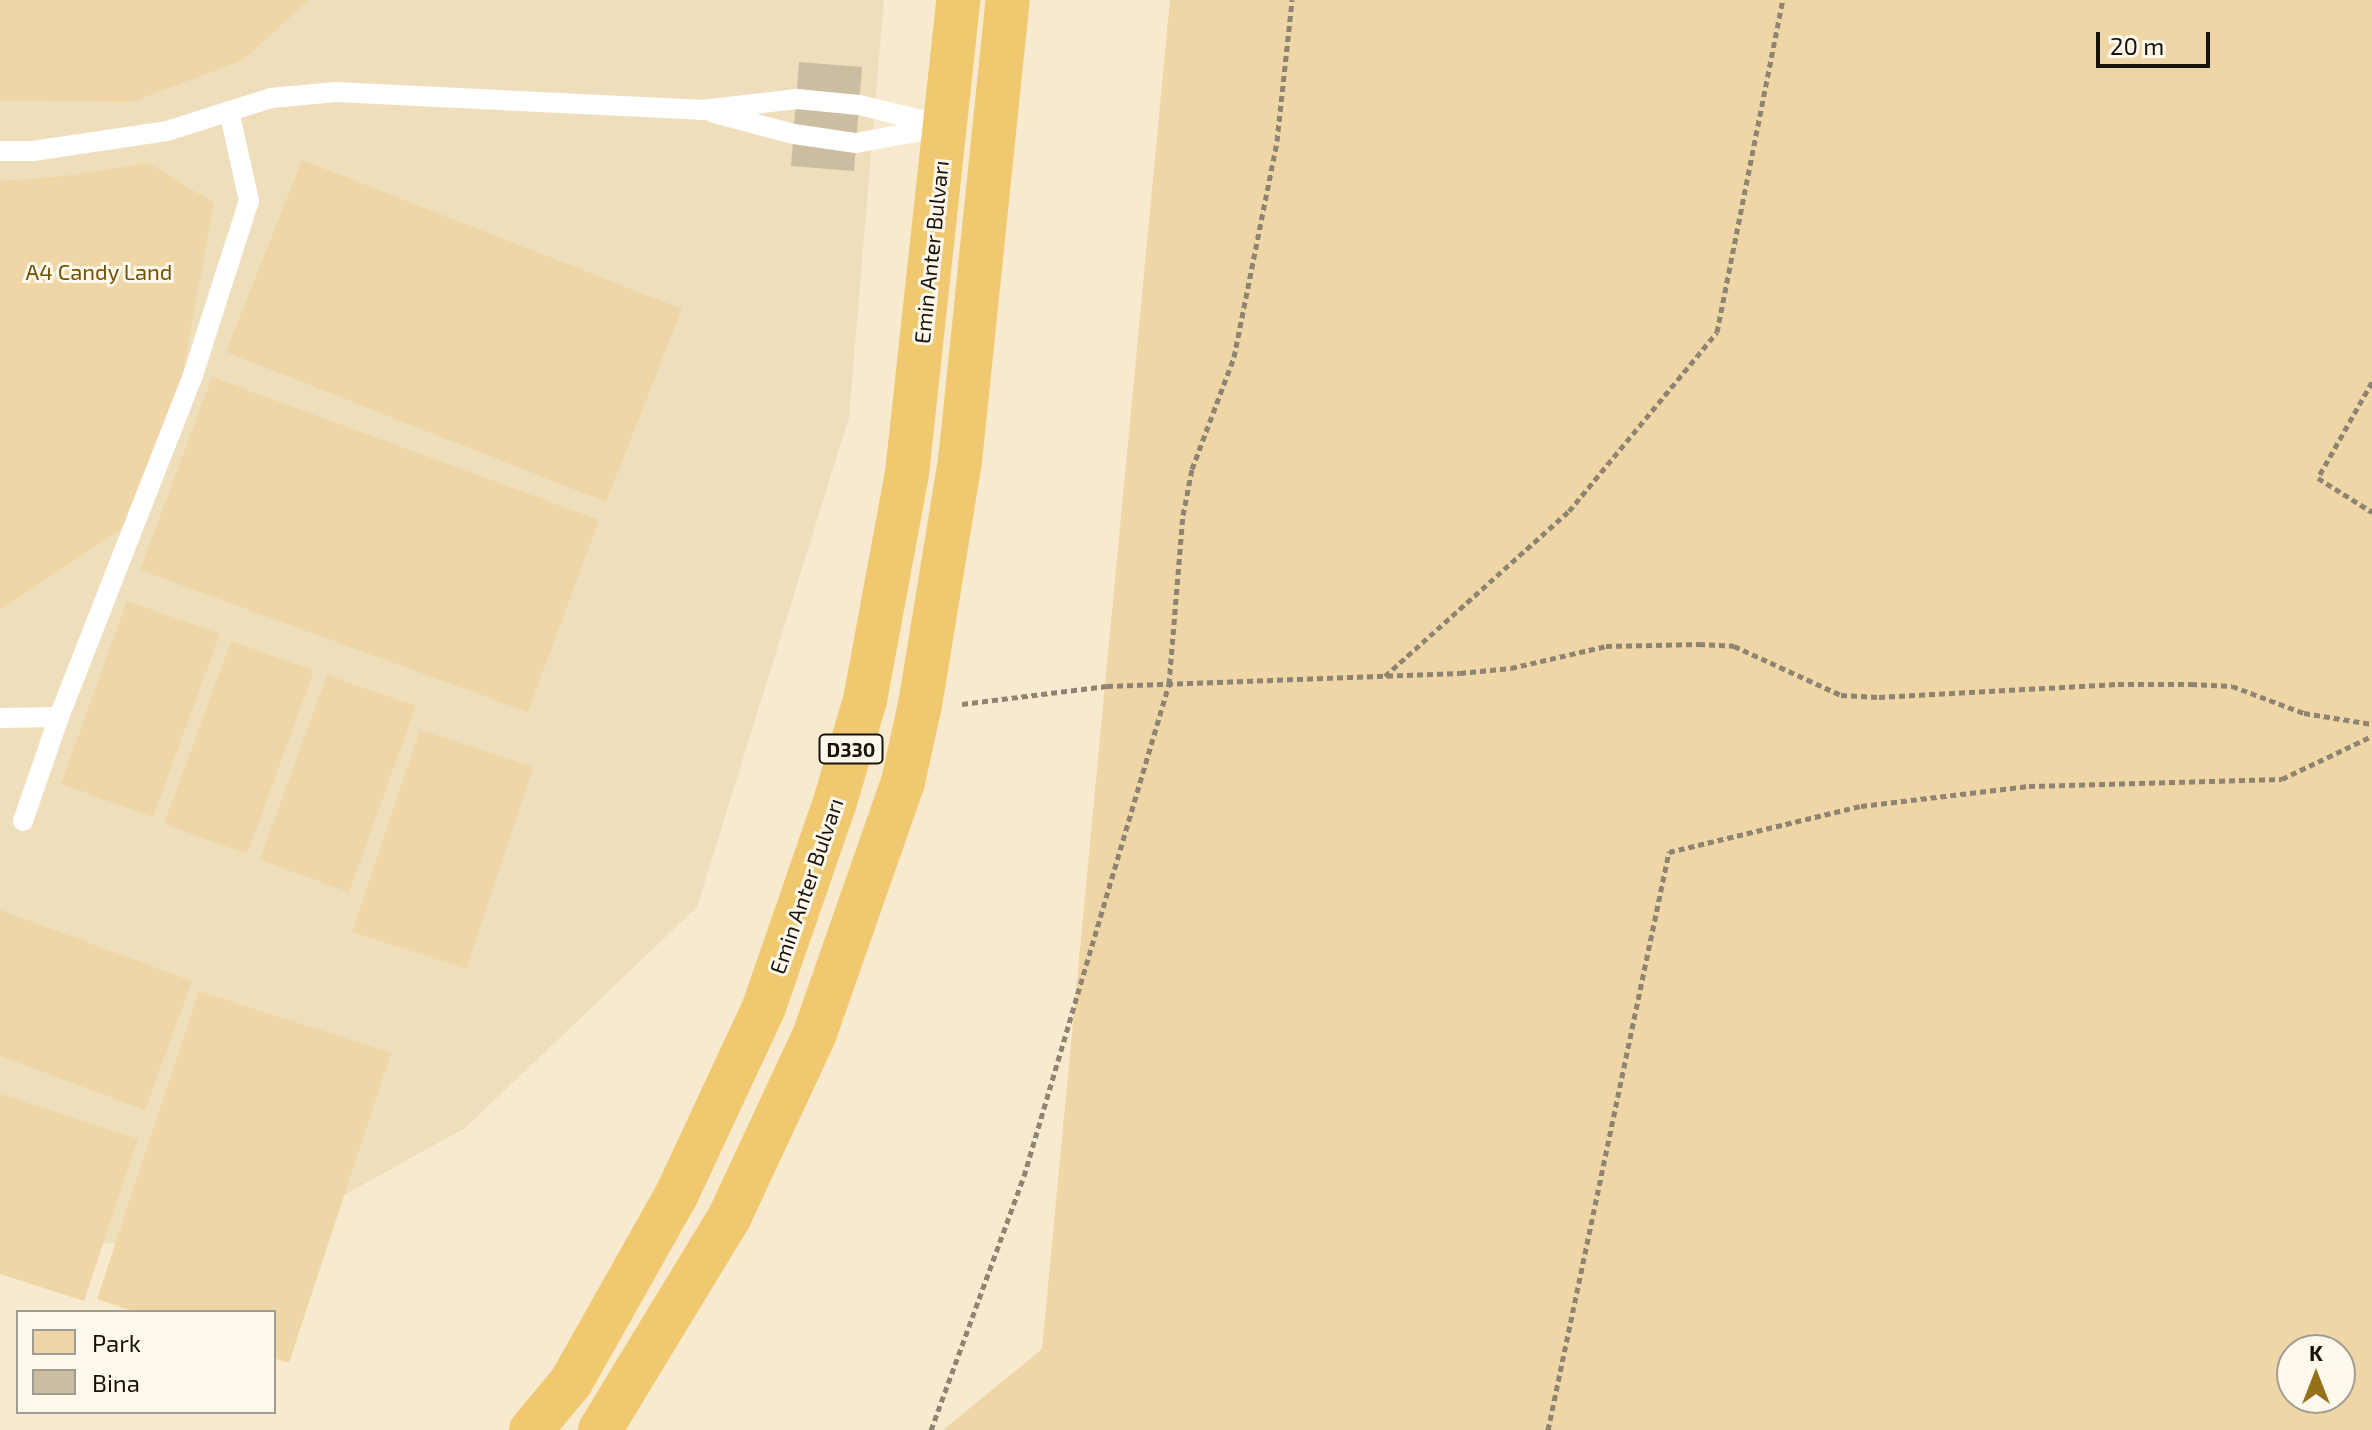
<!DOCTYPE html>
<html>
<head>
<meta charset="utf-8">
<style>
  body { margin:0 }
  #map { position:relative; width:2372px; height:1430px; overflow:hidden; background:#f8eace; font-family:"Exo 2",sans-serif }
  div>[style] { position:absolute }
  .built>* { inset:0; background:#efdebb }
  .green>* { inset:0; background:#eed6a7 }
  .building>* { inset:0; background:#cbbda2 }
  .path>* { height:5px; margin-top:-2.5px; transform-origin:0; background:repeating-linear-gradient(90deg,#8e8471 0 6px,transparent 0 10px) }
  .service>* { height:20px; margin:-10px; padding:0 10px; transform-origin:10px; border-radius:10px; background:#fff }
  .trunk>* { height:44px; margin:-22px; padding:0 22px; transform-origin:22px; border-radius:22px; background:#f0c870 }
  span { translate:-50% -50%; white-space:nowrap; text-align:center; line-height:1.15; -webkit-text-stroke:6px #fef8ed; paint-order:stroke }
  .shield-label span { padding:2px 6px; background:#fef8ed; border:2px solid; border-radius:6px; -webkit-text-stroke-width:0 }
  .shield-label { font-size:20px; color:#19140b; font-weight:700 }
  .street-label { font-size:22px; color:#19140b }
  .park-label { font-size:22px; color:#715200 }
  .legend { position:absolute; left:16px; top:1310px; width:260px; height:104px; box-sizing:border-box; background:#fef8ed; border:2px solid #a29d93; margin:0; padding:10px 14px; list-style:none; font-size:24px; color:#19140b }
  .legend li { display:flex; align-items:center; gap:16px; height:40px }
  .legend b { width:40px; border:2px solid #a29d93 }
  .north { position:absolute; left:2276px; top:1334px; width:80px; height:80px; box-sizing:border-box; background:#fef8ed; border:2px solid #a29d93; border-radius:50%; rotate:0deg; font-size:22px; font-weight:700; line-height:32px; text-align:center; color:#19140b }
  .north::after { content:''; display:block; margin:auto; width:28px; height:36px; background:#957119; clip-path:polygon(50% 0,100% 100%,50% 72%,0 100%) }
  .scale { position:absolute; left:2096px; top:32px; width:114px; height:36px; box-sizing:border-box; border:4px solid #19140b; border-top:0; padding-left:10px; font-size:24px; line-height:28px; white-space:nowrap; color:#19140b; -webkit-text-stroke:6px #fef8ed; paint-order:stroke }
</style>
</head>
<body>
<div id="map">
  <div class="built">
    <div style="clip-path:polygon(0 0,884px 0,849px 417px,697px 907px,465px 1128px,254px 1245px,0 1242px)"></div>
  </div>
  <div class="green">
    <div style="clip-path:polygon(0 0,309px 0,243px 60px,132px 102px,0 101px)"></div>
    <div style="clip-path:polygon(evenodd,1170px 0,2372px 0,2372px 1430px,943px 1430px,1042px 1349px,1170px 0,2292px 1350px,2340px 1350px,2340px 1398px,2292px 1398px,2292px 1350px)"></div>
    <div style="clip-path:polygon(302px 160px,682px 309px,606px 502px,226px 352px)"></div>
    <div style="clip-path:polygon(148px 163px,214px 203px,181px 383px,148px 511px,0 610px,0 181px,57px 177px)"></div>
    <div style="clip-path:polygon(212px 377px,599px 520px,528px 712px,140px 570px)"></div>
    <div style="clip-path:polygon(127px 601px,220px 634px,153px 817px,61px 784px)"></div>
    <div style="clip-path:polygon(231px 641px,314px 671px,247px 854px,164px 824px)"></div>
    <div style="clip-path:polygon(327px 675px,416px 706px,349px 892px,260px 860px)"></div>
    <div style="clip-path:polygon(420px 730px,533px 767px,466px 969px,352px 932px)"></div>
    <div style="clip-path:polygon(0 910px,192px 981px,145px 1110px,0 1056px)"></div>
    <div style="clip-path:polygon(199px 991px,391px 1053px,289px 1363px,274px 1358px,274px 1312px,135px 1312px,97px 1299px)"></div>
    <div style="clip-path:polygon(0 1094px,138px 1139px,84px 1301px,0 1274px)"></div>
  </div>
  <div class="building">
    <div style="clip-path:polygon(799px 62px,862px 67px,854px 171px,791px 166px)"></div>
  </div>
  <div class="path">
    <div style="left:2372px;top:382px;width:110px;rotate:119.4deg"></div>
    <div style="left:2318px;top:478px;width:64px;rotate:32.2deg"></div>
    <div style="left:1385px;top:676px;width:247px;rotate:-41.9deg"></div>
    <div style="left:1569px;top:511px;width:232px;rotate:-50.4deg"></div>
    <div style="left:1717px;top:332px;width:338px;rotate:-78.8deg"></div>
    <div style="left:962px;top:704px;width:146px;rotate:-7.1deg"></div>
    <div style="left:1107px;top:686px;width:353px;rotate:-2.1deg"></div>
    <div style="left:1460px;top:673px;width:51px;rotate:-5.6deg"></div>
    <div style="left:1511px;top:668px;width:98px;rotate:-13deg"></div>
    <div style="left:1606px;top:646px;width:93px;rotate:-1.2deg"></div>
    <div style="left:1699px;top:644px;width:35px;rotate:3deg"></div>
    <div style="left:1734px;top:646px;width:118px;rotate:24.6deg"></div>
    <div style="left:1841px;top:695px;width:38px;rotate:3deg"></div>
    <div style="left:1879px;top:697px;width:239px;rotate:-3.1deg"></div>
    <div style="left:2118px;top:684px;width:73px"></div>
    <div style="left:2191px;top:684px;width:41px;rotate:2.8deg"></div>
    <div style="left:2232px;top:686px;width:77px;rotate:20.6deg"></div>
    <div style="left:2304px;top:713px;width:69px;rotate:9.2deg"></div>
    <div style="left:931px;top:1430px;width:270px;rotate:-69.9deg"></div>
    <div style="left:1024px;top:1176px;width:513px;rotate:-73.58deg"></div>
    <div style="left:1169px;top:684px;width:170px;rotate:-85.3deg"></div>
    <div style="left:1183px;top:515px;width:47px;rotate:-78.9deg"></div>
    <div style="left:1192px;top:469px;width:120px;rotate:-69.4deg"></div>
    <div style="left:1234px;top:357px;width:220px;rotate:-78.7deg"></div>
    <div style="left:1277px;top:141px;width:142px;rotate:-83.9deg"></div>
    <div style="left:1548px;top:1430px;width:591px;rotate:-78.18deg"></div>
    <div style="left:1669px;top:852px;width:197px;rotate:-13.5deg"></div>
    <div style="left:1861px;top:806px;width:169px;rotate:-6.8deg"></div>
    <div style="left:2029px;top:786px;width:253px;rotate:-1.6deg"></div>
    <div style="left:2282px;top:779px;width:100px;rotate:-25.5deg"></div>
  </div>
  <div class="service">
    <div style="left:714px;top:113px;width:83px;rotate:14.7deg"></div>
    <div style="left:794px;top:134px;width:63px;rotate:8.3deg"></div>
    <div style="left:856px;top:143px;width:82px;rotate:-10.5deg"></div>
    <div style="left:0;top:151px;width:33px"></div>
    <div style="left:33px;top:151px;width:135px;rotate:-8.5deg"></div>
    <div style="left:167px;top:131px;width:109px;rotate:-17.6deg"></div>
    <div style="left:271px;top:98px;width:65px;rotate:-5.3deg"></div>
    <div style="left:336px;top:92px;width:365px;rotate:2.8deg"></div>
    <div style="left:701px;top:110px;width:97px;rotate:-6.5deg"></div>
    <div style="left:797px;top:99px;width:62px;rotate:5.5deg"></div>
    <div style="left:859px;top:105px;width:89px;rotate:13.7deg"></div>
    <div style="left:0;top:718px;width:59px;rotate:-1deg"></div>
    <div style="left:59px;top:717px;width:367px;rotate:-68.6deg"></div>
    <div style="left:193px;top:375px;width:183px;rotate:-72.2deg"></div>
    <div style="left:249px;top:201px;width:92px;rotate:-102.5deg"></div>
    <div style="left:23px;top:821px;width:110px;rotate:-70.9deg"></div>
  </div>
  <div class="trunk">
    <div style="left:531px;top:1430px;width:62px;rotate:-50.2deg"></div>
    <div style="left:571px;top:1382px;width:214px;rotate:-60.6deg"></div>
    <div style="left:676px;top:1196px;width:208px;rotate:-65deg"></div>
    <div style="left:764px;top:1007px;width:217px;rotate:-70.9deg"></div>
    <div style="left:835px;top:802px;width:106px;rotate:-73.6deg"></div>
    <div style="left:865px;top:700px;width:231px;rotate:-79.5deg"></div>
    <div style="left:907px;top:473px;width:476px;rotate:-83.8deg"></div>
    <div style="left:600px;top:1430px;width:248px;rotate:-58.7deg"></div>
    <div style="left:729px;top:1218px;width:201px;rotate:-65deg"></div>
    <div style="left:814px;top:1036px;width:269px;rotate:-70.7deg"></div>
    <div style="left:903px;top:782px;width:79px;rotate:-77.6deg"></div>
    <div style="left:920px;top:705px;width:247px;rotate:-80.7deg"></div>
    <div style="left:960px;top:461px;width:463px;rotate:-84.1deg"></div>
  </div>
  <div class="shield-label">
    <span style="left:851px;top:749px">D330</span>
  </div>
  <div class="street-label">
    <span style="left:931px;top:252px;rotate:-84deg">Emin Anter Bulvarı</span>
    <span style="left:806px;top:886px;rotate:-71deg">Emin Anter Bulvarı</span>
  </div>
  <div class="park-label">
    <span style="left:99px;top:272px">A4 Candy Land</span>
  </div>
  <ul class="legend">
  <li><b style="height:22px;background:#eed6a7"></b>Park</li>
  <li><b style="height:22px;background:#cbbda2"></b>Bina</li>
  </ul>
  <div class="north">K</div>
  <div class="scale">20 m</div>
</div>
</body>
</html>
